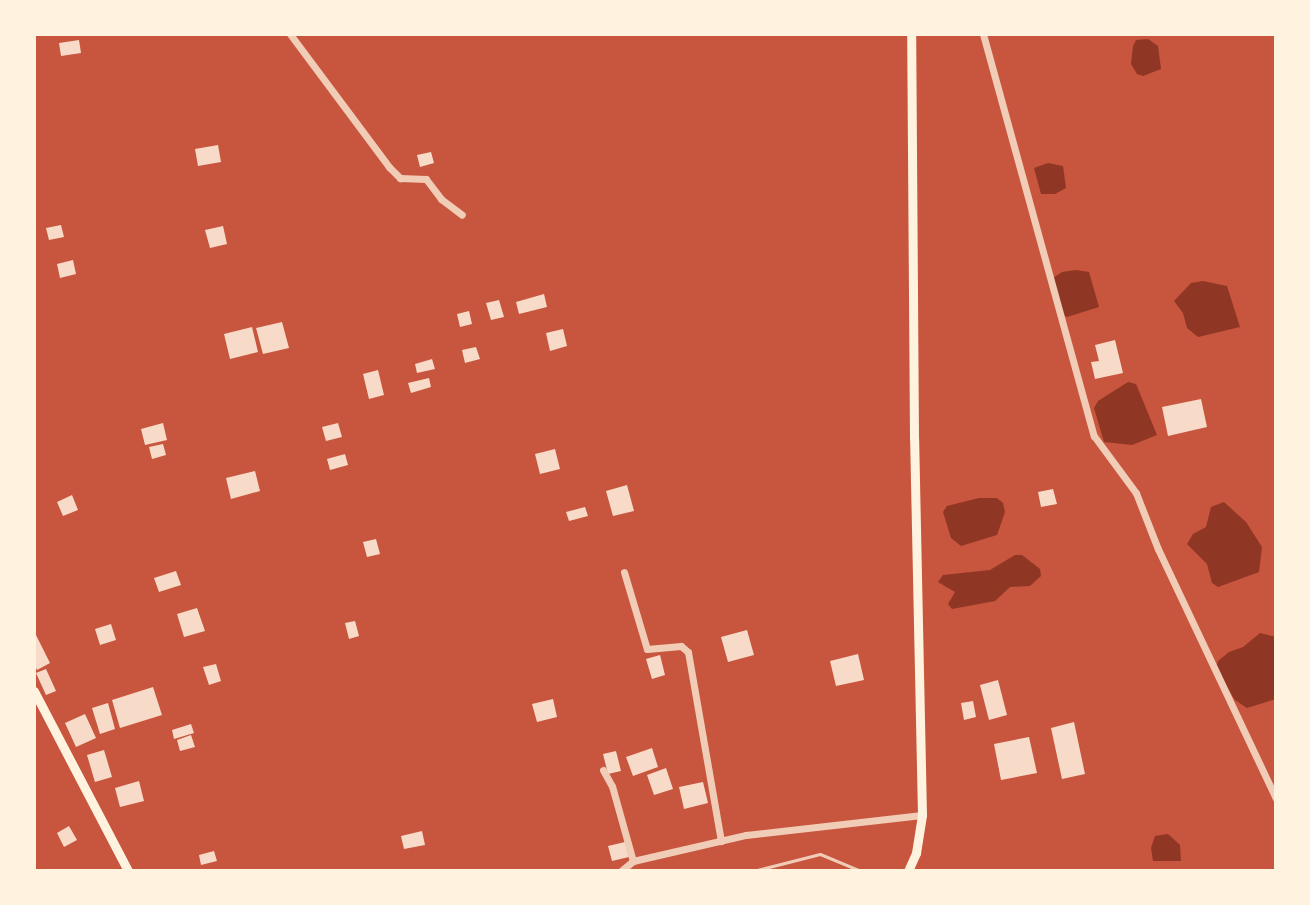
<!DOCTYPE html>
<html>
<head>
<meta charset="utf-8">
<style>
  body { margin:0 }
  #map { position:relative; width:1310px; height:905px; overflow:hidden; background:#c8553d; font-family:"DejaVu Sans",sans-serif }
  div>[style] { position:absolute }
  .water>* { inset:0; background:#8f3625 }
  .building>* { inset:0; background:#f7dbc8 }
  .service>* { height:3px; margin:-1.5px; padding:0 1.5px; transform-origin:1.5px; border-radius:1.5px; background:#f1ccb7 }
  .minor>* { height:7px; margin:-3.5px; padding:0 3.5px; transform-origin:3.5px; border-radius:3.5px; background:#f1ccb7 }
  .secondary>* { height:9px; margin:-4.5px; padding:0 4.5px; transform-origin:4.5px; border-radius:4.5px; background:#fff3e0 }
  span { translate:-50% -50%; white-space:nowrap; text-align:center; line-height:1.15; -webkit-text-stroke:8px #fff3e0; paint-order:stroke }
  .frame { position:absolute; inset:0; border:36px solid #fff3e0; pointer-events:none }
</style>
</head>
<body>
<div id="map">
  <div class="water">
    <div style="clip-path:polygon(1148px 39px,1158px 46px,1161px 69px,1143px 76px,1137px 74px,1131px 64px,1133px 46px,1136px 40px)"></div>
    <div style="clip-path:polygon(1048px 163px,1063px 166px,1066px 188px,1055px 194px,1041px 194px,1034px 168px)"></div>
    <div style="clip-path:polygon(1076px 270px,1089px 272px,1099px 307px,1067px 317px,1061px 314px,1050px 280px,1062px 272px)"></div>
    <div style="clip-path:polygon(1203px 281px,1227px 286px,1240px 327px,1198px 337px,1187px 328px,1183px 313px,1174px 301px,1191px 283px)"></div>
    <div style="clip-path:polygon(1128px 382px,1136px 384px,1157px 435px,1132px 445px,1104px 442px,1094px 408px,1098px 401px)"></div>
    <div style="clip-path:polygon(979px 498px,997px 498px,1003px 503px,1005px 512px,997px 535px,961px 546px,951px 538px,943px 512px,947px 506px)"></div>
    <div style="clip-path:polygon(1224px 502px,1246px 522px,1262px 547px,1259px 572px,1218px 587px,1212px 583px,1207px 564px,1187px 544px,1193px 534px,1206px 527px,1211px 507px)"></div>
    <div style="clip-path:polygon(1015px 555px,1022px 555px,1040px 569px,1041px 576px,1030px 586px,1010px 587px,995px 601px,952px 609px,948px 604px,955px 592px,938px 582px,943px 575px,990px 570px)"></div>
    <div style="clip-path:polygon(1260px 633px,1276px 637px,1276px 699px,1247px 708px,1235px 700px,1216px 669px,1218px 661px,1229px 652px,1243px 647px)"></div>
    <div style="clip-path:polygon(1168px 834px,1180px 845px,1181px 861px,1153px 861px,1151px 848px,1155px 836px)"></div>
  </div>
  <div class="building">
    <div style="clip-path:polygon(79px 40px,81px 53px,61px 56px,59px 43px)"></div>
    <div style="clip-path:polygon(218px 145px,221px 162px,198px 166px,195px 149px)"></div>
    <div style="clip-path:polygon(431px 152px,434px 163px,420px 167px,417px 155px)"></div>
    <div style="clip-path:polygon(61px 225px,64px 237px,49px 240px,46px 228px)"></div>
    <div style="clip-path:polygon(223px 226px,227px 244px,210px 248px,205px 230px)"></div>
    <div style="clip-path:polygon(73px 260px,76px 274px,60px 278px,57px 264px)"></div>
    <div style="clip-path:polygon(544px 294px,547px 307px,519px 314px,516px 302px)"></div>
    <div style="clip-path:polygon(499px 300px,504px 317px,491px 320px,486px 303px)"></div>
    <div style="clip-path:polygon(469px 311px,472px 324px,460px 327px,457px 314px)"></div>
    <div style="clip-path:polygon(282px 322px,289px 348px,263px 354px,256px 328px)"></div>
    <div style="clip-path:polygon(252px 327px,258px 352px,230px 359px,224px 334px)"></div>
    <div style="clip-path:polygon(563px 329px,567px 346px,550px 351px,546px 333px)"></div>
    <div style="clip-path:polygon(1115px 340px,1123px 373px,1095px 379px,1091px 362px,1099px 361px,1095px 345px)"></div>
    <div style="clip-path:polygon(476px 347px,480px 359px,465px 363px,462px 350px)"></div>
    <div style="clip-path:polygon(432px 359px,435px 369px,417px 373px,415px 364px)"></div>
    <div style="clip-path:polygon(378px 370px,384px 395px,369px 399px,363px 374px)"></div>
    <div style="clip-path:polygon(429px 378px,431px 387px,411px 393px,408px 383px)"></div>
    <div style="clip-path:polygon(1201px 399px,1207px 427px,1168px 436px,1162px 407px)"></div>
    <div style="clip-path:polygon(163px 423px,167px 440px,145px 445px,141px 429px)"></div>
    <div style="clip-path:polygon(338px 423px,342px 437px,326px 441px,322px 427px)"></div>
    <div style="clip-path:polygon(163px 444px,166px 455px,152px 459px,149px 447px)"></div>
    <div style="clip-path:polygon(555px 449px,560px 469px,540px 474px,535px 454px)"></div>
    <div style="clip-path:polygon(345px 454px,348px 465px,330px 470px,327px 459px)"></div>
    <div style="clip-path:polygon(255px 471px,260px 491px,231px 499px,226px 478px)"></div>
    <div style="clip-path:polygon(627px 485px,634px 511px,613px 516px,606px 491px)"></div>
    <div style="clip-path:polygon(1053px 489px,1057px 504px,1041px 507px,1038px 492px)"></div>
    <div style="clip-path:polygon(72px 495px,78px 510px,63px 516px,57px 502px)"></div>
    <div style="clip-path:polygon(585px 507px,588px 516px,569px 521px,566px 512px)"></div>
    <div style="clip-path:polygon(376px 539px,380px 554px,367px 557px,363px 542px)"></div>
    <div style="clip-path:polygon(176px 571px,181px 585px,159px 592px,154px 578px)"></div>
    <div style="clip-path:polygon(197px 608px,205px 631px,184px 637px,177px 614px)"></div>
    <div style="clip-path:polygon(355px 621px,359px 636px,349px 639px,345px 623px)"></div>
    <div style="clip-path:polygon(111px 624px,116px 640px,100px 645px,95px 629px)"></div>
    <div style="clip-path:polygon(747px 630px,754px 655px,728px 662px,721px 637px)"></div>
    <div style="clip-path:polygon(34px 631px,50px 663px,37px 670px,34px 663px)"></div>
    <div style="clip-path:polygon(858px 654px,864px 680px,836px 686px,830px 661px)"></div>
    <div style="clip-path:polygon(660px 655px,665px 675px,652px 679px,646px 659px)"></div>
    <div style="clip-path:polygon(216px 664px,221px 681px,209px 685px,203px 667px)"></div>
    <div style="clip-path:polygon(46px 669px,56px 691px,46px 695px,36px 673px)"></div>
    <div style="clip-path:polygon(998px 680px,1007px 715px,989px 720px,980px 685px)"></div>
    <div style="clip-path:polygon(153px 687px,162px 715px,120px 728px,112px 700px)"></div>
    <div style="clip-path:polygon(553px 699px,557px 717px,537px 722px,532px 704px)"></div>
    <div style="clip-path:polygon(973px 701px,976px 717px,964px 720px,961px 703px)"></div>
    <div style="clip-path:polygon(108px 703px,115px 729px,100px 734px,92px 708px)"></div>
    <div style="clip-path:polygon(85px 714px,96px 738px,76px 747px,65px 723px)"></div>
    <div style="clip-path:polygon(1074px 722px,1085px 774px,1062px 779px,1051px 728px)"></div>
    <div style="clip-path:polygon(191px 724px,194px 733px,174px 739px,172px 730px)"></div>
    <div style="clip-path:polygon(191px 735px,195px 747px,180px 751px,177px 740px)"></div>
    <div style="clip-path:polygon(1029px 737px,1037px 773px,1001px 780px,994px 744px)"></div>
    <div style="clip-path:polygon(652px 748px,658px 767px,633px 776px,626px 757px)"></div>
    <div style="clip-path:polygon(104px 750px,112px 777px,95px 782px,87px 755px)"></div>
    <div style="clip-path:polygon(616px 751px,621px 771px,608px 774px,603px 754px)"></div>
    <div style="clip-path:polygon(666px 768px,673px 789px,654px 795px,647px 775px)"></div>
    <div style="clip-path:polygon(139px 781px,144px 801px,120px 807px,115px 788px)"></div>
    <div style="clip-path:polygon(703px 782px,708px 803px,684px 809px,679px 787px)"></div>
    <div style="clip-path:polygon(69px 826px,77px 840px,64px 847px,57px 833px)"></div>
    <div style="clip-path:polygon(422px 831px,425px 845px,404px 849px,401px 836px)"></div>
    <div style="clip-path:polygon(625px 842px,629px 857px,612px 861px,608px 846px)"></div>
    <div style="clip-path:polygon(214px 851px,217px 861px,201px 865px,199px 855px)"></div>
  </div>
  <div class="service">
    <div style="left:753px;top:871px;width:69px;rotate:-14.2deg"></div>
    <div style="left:820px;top:854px;width:44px;rotate:22.5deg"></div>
  </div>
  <div class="minor">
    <div style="left:290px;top:34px;width:166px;rotate:53.3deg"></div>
    <div style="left:389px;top:167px;width:16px;rotate:45deg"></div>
    <div style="left:400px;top:178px;width:26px;rotate:2deg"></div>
    <div style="left:426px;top:179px;width:25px;rotate:53deg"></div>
    <div style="left:441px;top:199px;width:26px;rotate:37deg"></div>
    <div style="left:983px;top:34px;width:417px;rotate:74.6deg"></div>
    <div style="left:1094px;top:436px;width:71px;rotate:53.6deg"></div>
    <div style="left:1136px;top:493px;width:60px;rotate:68.6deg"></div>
    <div style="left:1158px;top:549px;width:276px;rotate:64.7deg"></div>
    <div style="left:624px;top:572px;width:80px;rotate:73.4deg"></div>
    <div style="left:647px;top:649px;width:34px;rotate:-5deg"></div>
    <div style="left:681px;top:646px;width:9px;rotate:41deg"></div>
    <div style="left:688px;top:652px;width:192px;rotate:80.1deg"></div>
    <div style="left:603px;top:770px;width:18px;rotate:61deg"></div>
    <div style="left:612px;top:786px;width:78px;rotate:74.4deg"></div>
    <div style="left:621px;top:871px;width:16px;rotate:-40deg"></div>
    <div style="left:633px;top:861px;width:116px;rotate:-13deg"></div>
    <div style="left:746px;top:835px;width:177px;rotate:-6.5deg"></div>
  </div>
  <div class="secondary">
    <div style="left:34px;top:691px;width:203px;rotate:62.4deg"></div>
    <div style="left:908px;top:871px;width:20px;rotate:-66deg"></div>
    <div style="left:916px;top:853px;width:38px;rotate:-81deg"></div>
    <div style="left:922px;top:815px;width:377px;rotate:-91.2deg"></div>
    <div style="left:914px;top:438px;width:404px;rotate:-90.4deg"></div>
  </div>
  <div class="frame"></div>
</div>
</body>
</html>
